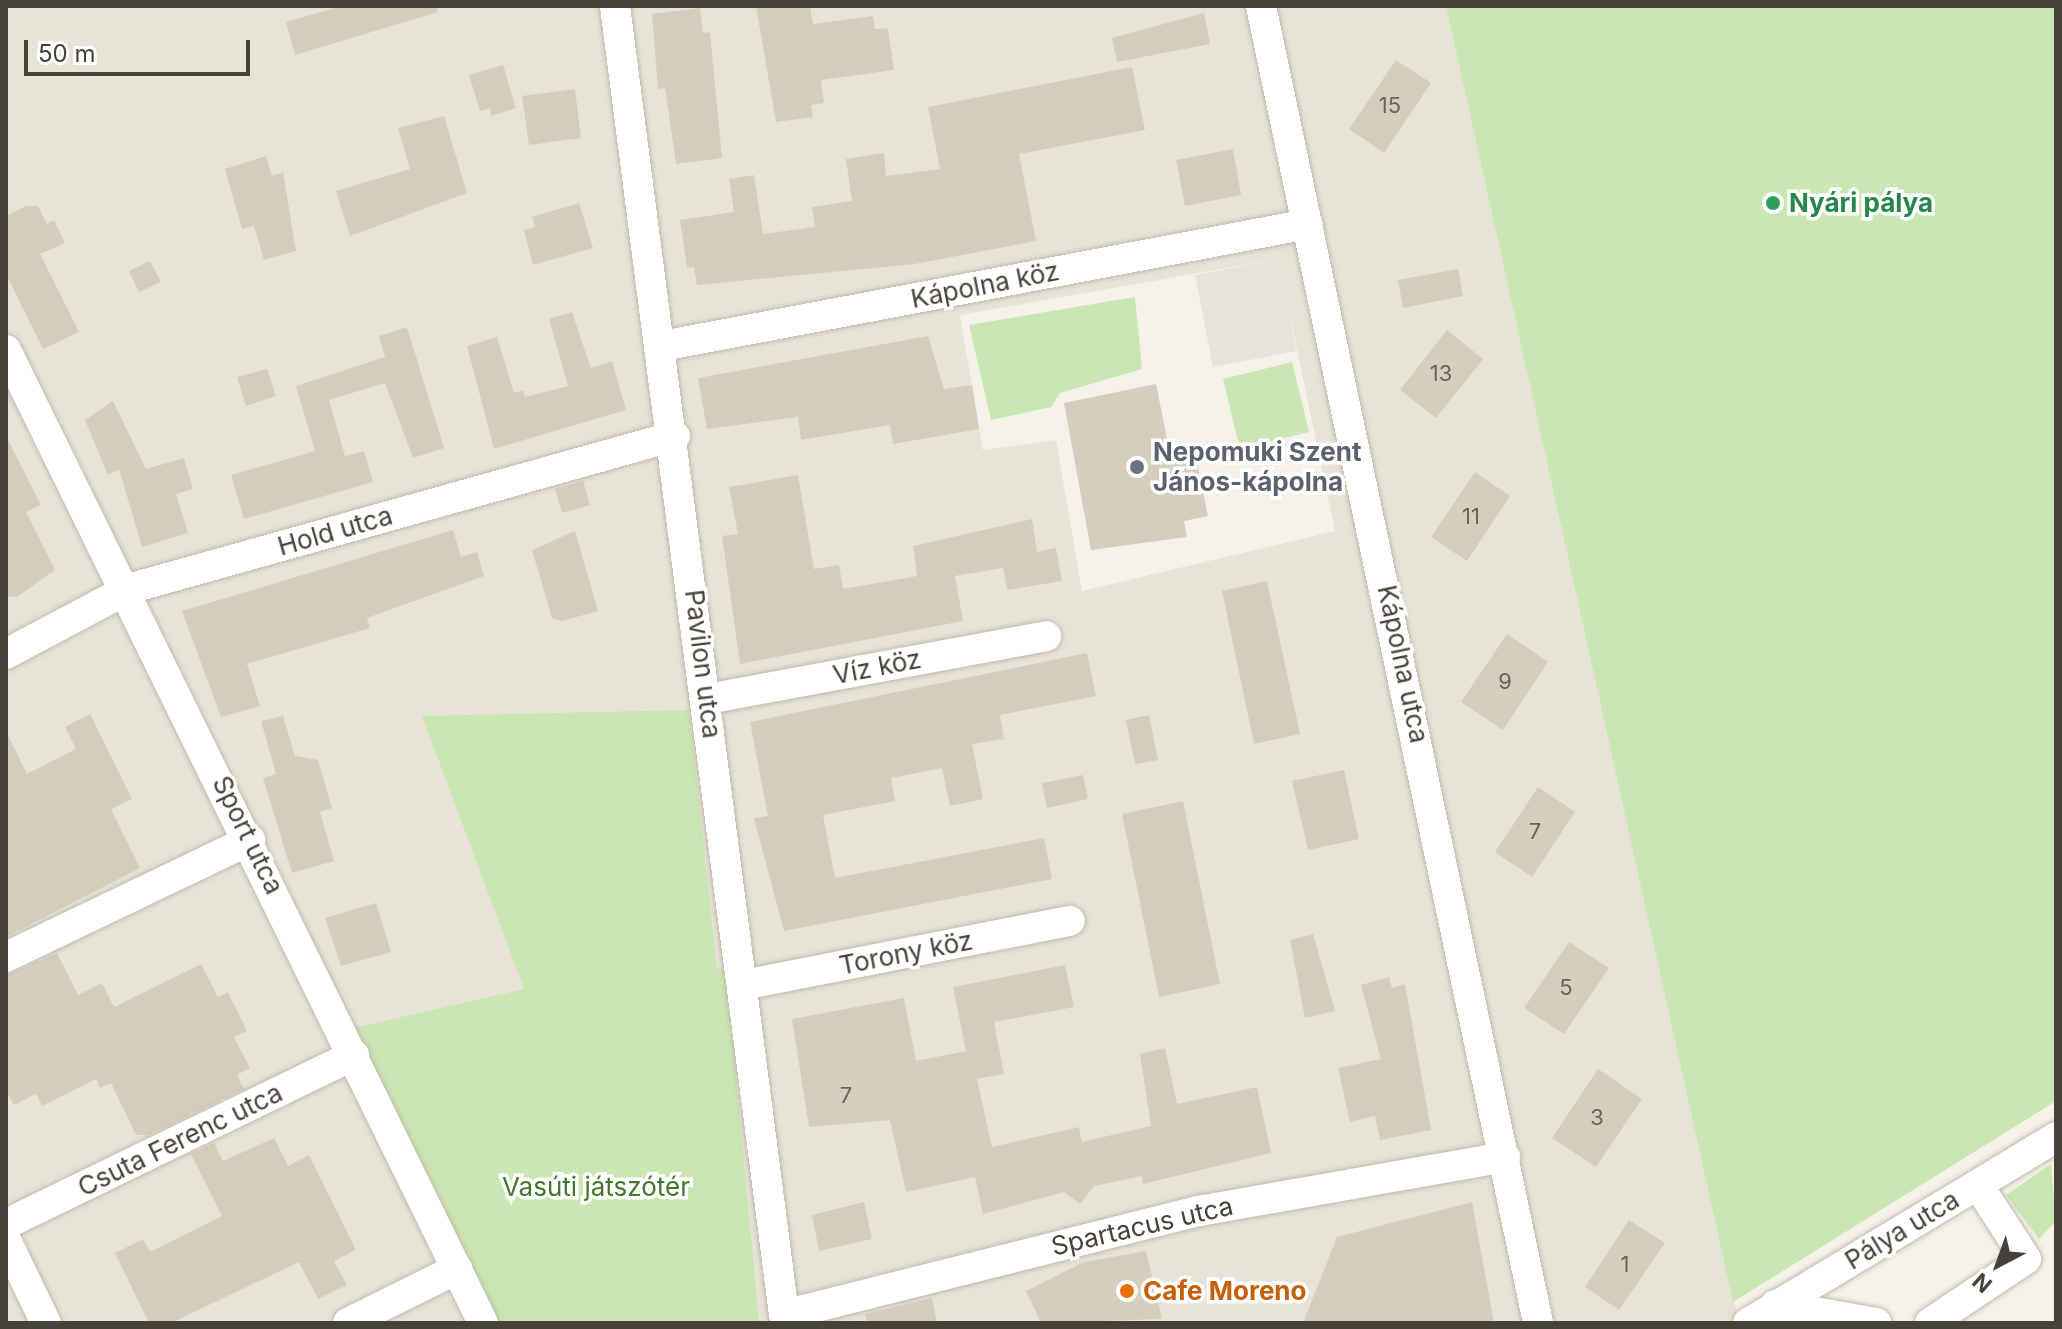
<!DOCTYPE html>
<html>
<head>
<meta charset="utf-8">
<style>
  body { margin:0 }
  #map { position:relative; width:2062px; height:1329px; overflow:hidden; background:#f4f1e8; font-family:Inter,sans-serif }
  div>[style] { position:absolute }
  .residential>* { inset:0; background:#e7e4d7 }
  .industrial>* { inset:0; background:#e6e3dd }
  .green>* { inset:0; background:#cae6b3 }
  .building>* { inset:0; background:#d5cebe }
  .roads { filter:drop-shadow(0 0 2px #bfbaab) drop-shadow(0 0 2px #bfbaab) }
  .minor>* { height:30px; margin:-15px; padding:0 15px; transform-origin:15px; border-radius:15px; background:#fff }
  .dots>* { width:22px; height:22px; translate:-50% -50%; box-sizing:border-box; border:4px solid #fff; border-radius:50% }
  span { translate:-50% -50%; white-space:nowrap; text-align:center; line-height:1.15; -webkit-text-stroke:7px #fff; paint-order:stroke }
  .number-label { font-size:22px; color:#6a6559 }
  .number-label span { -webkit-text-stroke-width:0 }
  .leisure-label { font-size:26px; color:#27864d; font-weight:700 }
  .left { translate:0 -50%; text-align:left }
  .street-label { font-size:26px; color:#474237 }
  .worship-label { font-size:26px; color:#5b616d; font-weight:700 }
  .park-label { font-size:26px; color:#42772c }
  .food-label { font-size:26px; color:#c56008; font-weight:700 }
  .frame { position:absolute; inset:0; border:8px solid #474237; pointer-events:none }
  .north { position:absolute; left:1958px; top:1225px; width:80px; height:80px; -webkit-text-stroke:6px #fff; paint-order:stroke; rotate:221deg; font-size:22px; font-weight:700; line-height:32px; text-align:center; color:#474237 }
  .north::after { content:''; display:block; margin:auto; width:28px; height:36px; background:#474237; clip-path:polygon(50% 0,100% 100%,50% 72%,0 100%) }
  .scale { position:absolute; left:24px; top:40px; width:226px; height:36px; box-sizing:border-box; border:4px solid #474237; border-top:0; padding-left:10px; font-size:24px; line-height:28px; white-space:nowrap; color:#474237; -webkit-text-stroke:6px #fff; paint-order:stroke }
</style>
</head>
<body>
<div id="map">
  <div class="residential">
    <div style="clip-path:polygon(evenodd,6px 6px,1446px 6px,1739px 1323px,6px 1323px,6px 6px,1278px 259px,1335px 531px,1082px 591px,1056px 440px,983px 450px,960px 315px,1278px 259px)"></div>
  </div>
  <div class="industrial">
    <div style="clip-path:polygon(1279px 259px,1296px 351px,1213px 367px,1195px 275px)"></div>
  </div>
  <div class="green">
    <div style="clip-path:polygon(1446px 6px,2056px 6px,2056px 1101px,1733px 1302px)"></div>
    <div style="clip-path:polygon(1135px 297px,1142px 369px,1060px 393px,1051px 407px,991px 420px,969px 325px)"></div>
    <div style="clip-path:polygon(1292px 362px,1309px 432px,1240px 449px,1223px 379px)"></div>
    <div style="clip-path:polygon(689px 710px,717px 969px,726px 969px,759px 1323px,498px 1323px,354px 1028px,524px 989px,422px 716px)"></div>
    <div style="clip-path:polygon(2051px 1164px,2056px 1221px,2039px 1239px,2006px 1195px)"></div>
  </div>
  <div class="building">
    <div style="clip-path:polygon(342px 6px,437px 6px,438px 12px,295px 55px,286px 22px)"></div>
    <div style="clip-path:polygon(756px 6px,810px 6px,813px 24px,873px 16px,875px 29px,888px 28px,894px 70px,821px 80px,824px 103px,811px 105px,813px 117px,776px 122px)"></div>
    <div style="clip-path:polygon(700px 8px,703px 33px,710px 32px,722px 158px,676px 164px,665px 88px,658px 89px,652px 14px)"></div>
    <div style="clip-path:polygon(1204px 13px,1210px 44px,1117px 62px,1112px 38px)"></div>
    <div style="clip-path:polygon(1396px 60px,1431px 83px,1384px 153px,1349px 129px)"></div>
    <div style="clip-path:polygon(503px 65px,516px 108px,491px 116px,490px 108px,480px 111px,469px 75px)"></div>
    <div style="clip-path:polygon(1132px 67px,1145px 130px,1019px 154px,1036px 241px,915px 264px,697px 285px,694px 267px,687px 268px,680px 220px,734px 212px,729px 179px,754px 175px,763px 234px,815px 227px,812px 207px,852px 201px,846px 159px,884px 153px,886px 176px,940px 169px,928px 107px)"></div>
    <div style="clip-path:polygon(575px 89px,581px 138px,529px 145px,522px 96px)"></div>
    <div style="clip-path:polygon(444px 116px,467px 193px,350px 236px,336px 191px,410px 169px,398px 128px)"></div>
    <div style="clip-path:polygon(1233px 149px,1241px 195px,1185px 206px,1176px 160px)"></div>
    <div style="clip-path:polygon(266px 156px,272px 176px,283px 172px,296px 251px,264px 260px,254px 226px,242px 229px,225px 169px)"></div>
    <div style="clip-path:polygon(579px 203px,593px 248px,533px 265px,524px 230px,535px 227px,532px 217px)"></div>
    <div style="clip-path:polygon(26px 206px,38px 206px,47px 224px,54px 220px,65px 243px,40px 254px,79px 332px,43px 349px,6px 274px,6px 216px)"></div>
    <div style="clip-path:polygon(150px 261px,161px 282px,139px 292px,129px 271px)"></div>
    <div style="clip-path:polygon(1458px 269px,1463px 296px,1403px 308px,1398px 280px)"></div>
    <div style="clip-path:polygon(572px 312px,591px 368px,612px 361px,626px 410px,494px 449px,467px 346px,497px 337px,514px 393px,523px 390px,525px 397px,568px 386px,549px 319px)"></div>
    <div style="clip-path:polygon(407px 327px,444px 448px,413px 458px,385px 383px,329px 400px,345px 456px,364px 451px,373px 482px,244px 519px,231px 475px,315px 451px,296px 386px,385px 357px,379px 336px)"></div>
    <div style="clip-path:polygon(1447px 330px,1483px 359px,1436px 418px,1400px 390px)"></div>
    <div style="clip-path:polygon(928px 336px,944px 389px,972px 385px,979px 429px,893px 444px,890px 425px,801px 440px,798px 417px,707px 429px,698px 378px)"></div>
    <div style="clip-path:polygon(267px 369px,276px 396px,246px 406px,237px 377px)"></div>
    <div style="clip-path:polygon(1156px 384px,1170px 453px,1194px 448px,1208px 516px,1184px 521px,1187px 537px,1091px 550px,1064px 403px)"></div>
    <div style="clip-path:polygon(113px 401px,146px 469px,184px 458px,193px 489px,176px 494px,188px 533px,142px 547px,119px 469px,108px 475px,85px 420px)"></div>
    <div style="clip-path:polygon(6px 436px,41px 505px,26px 512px,55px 570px,17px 597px,6px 596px)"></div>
    <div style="clip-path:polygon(1475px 472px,1510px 496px,1467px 561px,1431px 537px)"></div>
    <div style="clip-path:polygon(798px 475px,814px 569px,839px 565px,843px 589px,917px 576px,913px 546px,1032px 519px,1037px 552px,1056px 548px,1062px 581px,1007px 590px,1003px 568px,955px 576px,963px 621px,740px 664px,722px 536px,738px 534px,729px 487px)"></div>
    <div style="clip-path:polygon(583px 481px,590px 505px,562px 513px,555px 489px)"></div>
    <div style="clip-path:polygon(453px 530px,461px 557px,477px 552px,484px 576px,367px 618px,370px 628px,247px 664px,260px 706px,221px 717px,182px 611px)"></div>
    <div style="clip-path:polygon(575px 531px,598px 611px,562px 621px,552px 618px,532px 550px)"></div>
    <div style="clip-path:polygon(1267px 581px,1300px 734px,1254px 744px,1222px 591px)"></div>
    <div style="clip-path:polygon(1507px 634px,1548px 662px,1503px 730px,1461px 702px)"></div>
    <div style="clip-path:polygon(1087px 653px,1096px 696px,1000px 715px,1004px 739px,972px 744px,983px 799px,950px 806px,942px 768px,891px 778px,895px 801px,823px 815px,835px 878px,1044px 838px,1052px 879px,784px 931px,754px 818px,768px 816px,750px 722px)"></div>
    <div style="clip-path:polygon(90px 714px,132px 799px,111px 809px,140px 868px,6px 937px,6px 731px,27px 774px,76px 749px,65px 727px)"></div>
    <div style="clip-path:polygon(1149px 715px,1158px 760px,1135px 764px,1126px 720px)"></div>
    <div style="clip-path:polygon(283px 716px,295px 756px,318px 760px,332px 808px,320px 812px,334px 861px,292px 873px,263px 778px,276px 774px,261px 721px)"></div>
    <div style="clip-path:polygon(1344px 770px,1359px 839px,1308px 850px,1292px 781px)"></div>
    <div style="clip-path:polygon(1083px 775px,1088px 799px,1047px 808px,1042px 783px)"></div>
    <div style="clip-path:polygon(1538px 787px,1575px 812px,1532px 877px,1495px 852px)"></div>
    <div style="clip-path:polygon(1183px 801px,1220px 984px,1159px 997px,1122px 814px)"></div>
    <div style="clip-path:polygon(376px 903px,391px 952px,341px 966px,325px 918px)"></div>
    <div style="clip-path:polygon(1313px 934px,1335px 1011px,1305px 1018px,1290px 940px)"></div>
    <div style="clip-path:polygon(1569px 942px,1609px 968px,1564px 1034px,1524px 1008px)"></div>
    <div style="clip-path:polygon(57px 953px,78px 995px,102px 983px,114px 1007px,201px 964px,218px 997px,228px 992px,247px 1031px,234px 1037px,250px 1068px,237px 1075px,244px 1089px,149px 1135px,136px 1135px,111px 1083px,100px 1088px,96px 1079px,42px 1106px,36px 1094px,14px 1105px,6px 1090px,6px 975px)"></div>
    <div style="clip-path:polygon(1065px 965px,1074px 1007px,994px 1022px,1004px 1074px,977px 1079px,992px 1147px,1079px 1127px,1082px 1142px,1151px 1126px,1140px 1054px,1165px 1048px,1177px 1104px,1257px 1087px,1271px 1153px,1143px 1184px,1142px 1176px,1094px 1186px,1080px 1204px,1064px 1192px,983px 1214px,975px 1177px,906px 1192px,890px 1120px,809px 1127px,792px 1019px,904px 998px,916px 1061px,966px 1051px,953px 987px)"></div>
    <div style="clip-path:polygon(1389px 977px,1392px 988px,1405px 984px,1431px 1130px,1380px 1140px,1375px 1116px,1350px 1122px,1338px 1068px,1381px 1059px,1361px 985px)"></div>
    <div style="clip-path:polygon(1598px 1069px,1642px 1099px,1596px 1167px,1552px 1138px)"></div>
    <div style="clip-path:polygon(274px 1138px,288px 1166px,309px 1155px,356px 1250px,334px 1261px,347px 1285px,318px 1299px,299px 1262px,171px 1323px,149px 1323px,115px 1253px,143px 1239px,150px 1252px,222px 1216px,191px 1154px,214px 1143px,223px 1161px)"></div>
    <div style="clip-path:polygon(864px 1202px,872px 1239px,819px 1251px,812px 1215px)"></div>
    <div style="clip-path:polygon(1472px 1202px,1494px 1323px,1303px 1323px,1337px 1237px)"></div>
    <div style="clip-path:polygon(1629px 1220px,1665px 1243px,1619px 1310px,1585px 1287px)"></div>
    <div style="clip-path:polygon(1146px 1251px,1162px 1319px,1041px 1323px,1026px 1291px,1084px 1262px)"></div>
    <div style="clip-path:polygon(932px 1298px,937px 1323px,867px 1323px,865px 1314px)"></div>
  </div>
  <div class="roads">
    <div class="minor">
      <div style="left:615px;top:6px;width:1328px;rotate:82.64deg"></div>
      <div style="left:1261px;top:6px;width:1346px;rotate:78.12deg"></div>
      <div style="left:662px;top:346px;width:657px;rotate:-10.69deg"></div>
      <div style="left:6px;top:350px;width:1084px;rotate:63.88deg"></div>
      <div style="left:6px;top:654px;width:138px;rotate:-28deg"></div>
      <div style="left:128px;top:589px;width:568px;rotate:-15.63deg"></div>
      <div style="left:707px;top:699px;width:345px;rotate:-10.5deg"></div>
      <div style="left:6px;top:957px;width:271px;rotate:-25.6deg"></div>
      <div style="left:743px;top:985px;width:333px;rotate:-11.1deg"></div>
      <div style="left:6px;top:1224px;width:387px;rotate:-25.9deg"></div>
      <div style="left:6px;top:1240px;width:92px;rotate:64.3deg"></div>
      <div style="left:1775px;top:1305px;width:103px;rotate:10.1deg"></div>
      <div style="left:784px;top:1315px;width:428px;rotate:-14.1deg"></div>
      <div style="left:1199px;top:1211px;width:311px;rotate:-10deg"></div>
      <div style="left:348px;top:1323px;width:122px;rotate:-26.4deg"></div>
      <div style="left:1748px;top:1323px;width:360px;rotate:-31.1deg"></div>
      <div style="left:1930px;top:1323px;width:115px;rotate:-33.7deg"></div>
      <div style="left:2026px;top:1259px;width:88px;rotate:-123deg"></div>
    </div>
  </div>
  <div class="dots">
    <div style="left:1773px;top:203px;background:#2e9e5b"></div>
    <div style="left:1137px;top:467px;background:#6b7280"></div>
    <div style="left:1127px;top:1291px;background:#e8710a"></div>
  </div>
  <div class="number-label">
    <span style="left:1390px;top:106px">15</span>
    <span style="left:1441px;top:374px">13</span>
    <span style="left:1471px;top:517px">11</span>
    <span style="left:1505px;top:682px">9</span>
    <span style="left:1535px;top:832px">7</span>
    <span style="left:1566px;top:988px">5</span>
    <span style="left:846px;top:1096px">7</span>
    <span style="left:1597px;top:1118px">3</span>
    <span style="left:1625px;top:1265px">1</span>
  </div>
  <div class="leisure-label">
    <span class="left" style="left:1789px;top:203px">Nyári pálya</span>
  </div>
  <div class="street-label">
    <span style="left:985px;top:285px;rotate:-11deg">Kápolna köz</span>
    <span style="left:335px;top:531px;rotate:-16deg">Hold utca</span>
    <span style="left:703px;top:664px;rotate:83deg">Pavilon utca</span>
    <span style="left:1403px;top:664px;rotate:78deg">Kápolna utca</span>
    <span style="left:877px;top:667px;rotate:-11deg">Víz köz</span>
    <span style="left:248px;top:835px;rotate:64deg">Sport utca</span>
    <span style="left:906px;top:953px;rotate:-11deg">Torony köz</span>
    <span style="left:180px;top:1140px;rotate:-26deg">Csuta Ferenc utca</span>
    <span style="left:1142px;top:1226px;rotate:-13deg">Spartacus utca</span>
    <span style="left:1902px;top:1230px;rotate:-31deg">Pálya utca</span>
  </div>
  <div class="worship-label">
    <span class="left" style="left:1153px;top:467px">Nepomuki Szent<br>János-kápolna</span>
  </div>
  <div class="park-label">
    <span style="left:596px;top:1187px">Vasúti játszótér</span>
  </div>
  <div class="food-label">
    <span class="left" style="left:1143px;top:1291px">Cafe Moreno</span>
  </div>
  <div class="frame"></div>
  <div class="north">N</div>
  <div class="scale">50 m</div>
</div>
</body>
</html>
